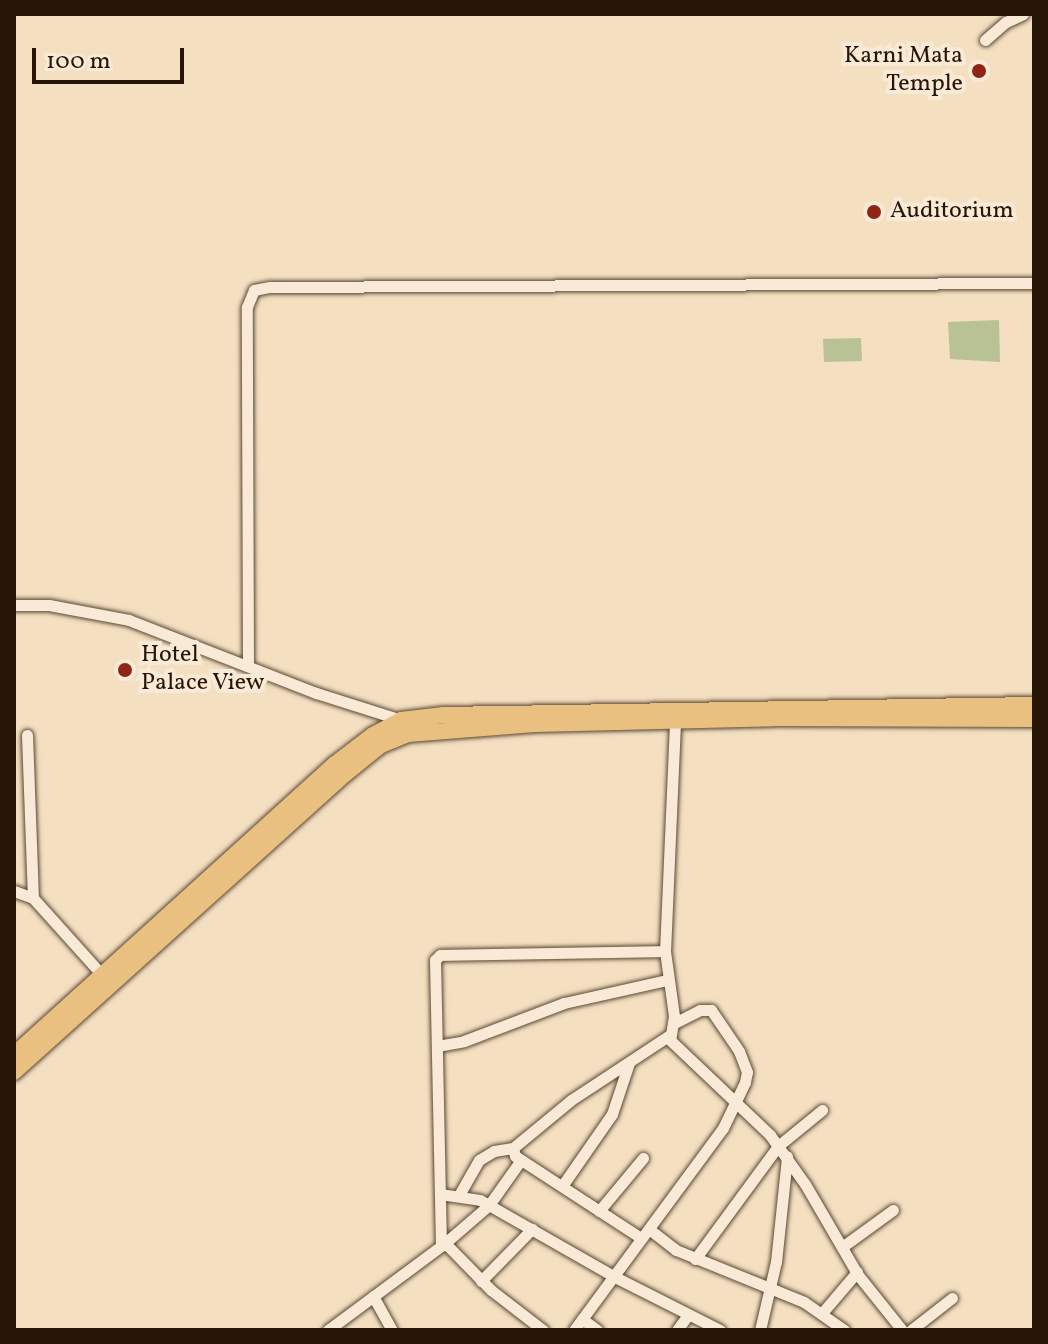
<!DOCTYPE html>
<html>
<head>
<meta charset="utf-8">
<style>
  body { margin:0 }
  #map { position:relative; width:1048px; height:1344px; overflow:hidden; background:#f4dfc1; font-family:Vollkorn,serif }
  div>[style] { position:absolute }
  .green>* { inset:0; background:#b9c295 }
  .roads { filter:drop-shadow(0 0 2px #5a4834) drop-shadow(0 0 2px #5a4834) }
  .minor>* { height:11px; margin:-5.5px; padding:0 5.5px; transform-origin:5.5px; border-radius:5.5px; background:#f8ead7 }
  .primary>* { height:16px; margin:-8px; padding:0 8px; transform-origin:8px; border-radius:8px; background:#eac080 }
  .dots>* { width:22px; height:22px; translate:-50% -50%; box-sizing:border-box; border:4px solid #f8ead7; border-radius:50% }
  span { translate:-50% -50%; white-space:nowrap; text-align:center; line-height:1.15; -webkit-text-stroke:8px #f8ead7; paint-order:stroke }
  .poi-label { font-size:24px; color:#271505 }
  .right { translate:-100% -50%; text-align:right }
  .left { translate:0 -50%; text-align:left }
  .frame { position:absolute; inset:0; border:16px solid #271505; pointer-events:none }
  .scale { position:absolute; left:32px; top:48px; width:152px; height:36px; box-sizing:border-box; border:4px solid #271505; border-top:0; padding-left:10px; font-size:24px; line-height:28px; white-space:nowrap; color:#271505; -webkit-text-stroke:6px #f8ead7; paint-order:stroke }
</style>
</head>
<body>
<div id="map">
  <div class="green">
    <div style="clip-path:polygon(999px 320px,1000px 362px,950px 359px,948px 322px)"></div>
    <div style="clip-path:polygon(861px 338px,862px 361px,824px 362px,823px 339px)"></div>
  </div>
  <div class="roads">
    <div class="minor">
      <div style="left:985px;top:40px;width:28px;rotate:-41deg"></div>
      <div style="left:1006px;top:22px;width:19px;rotate:-25deg"></div>
      <div style="left:14px;top:605px;width:35px"></div>
      <div style="left:49px;top:605px;width:81px;rotate:10.6deg"></div>
      <div style="left:129px;top:620px;width:201px;rotate:21.3deg"></div>
      <div style="left:316px;top:693px;width:89px;rotate:17.6deg"></div>
      <div style="left:248px;top:665px;width:358px;rotate:-90.2deg"></div>
      <div style="left:247px;top:307px;width:18px;rotate:-68deg"></div>
      <div style="left:254px;top:290px;width:16px;rotate:-11deg"></div>
      <div style="left:270px;top:287px;width:764px;rotate:-0.3deg"></div>
      <div style="left:675px;top:723px;width:228px;rotate:92.5deg"></div>
      <div style="left:665px;top:951px;width:66px;rotate:82.1deg"></div>
      <div style="left:674px;top:1016px;width:24px;rotate:99deg"></div>
      <div style="left:670px;top:1040px;width:138px;rotate:43.5deg"></div>
      <div style="left:770px;top:1135px;width:60px;rotate:54.5deg"></div>
      <div style="left:805px;top:1184px;width:105px;rotate:59.8deg"></div>
      <div style="left:858px;top:1275px;width:70px;rotate:51.3deg"></div>
      <div style="left:27px;top:735px;width:163px;rotate:87.9deg"></div>
      <div style="left:14px;top:891px;width:20px;rotate:20deg"></div>
      <div style="left:33px;top:898px;width:103px;rotate:48.1deg"></div>
      <div style="left:437px;top:1046px;width:27px;rotate:-10deg"></div>
      <div style="left:464px;top:1041px;width:107px;rotate:-20.8deg"></div>
      <div style="left:564px;top:1003px;width:106px;rotate:-12.6deg"></div>
      <div style="left:562px;top:1186px;width:88px;rotate:-55.2deg"></div>
      <div style="left:612px;top:1114px;width:54px;rotate:-71.6deg"></div>
      <div style="left:440px;top:1194px;width:40px;rotate:8.5deg"></div>
      <div style="left:480px;top:1200px;width:153px;rotate:29.7deg"></div>
      <div style="left:613px;top:1276px;width:120px;rotate:26.8deg"></div>
      <div style="left:459px;top:1195px;width:40px;rotate:-60.3deg"></div>
      <div style="left:479px;top:1160px;width:17px;rotate:-31deg"></div>
      <div style="left:494px;top:1151px;width:19px;rotate:-9deg"></div>
      <div style="left:599px;top:1211px;width:69px;rotate:-50.3deg"></div>
      <div style="left:649px;top:1229px;width:34px;rotate:38deg"></div>
      <div style="left:676px;top:1250px;width:138px;rotate:22.1deg"></div>
      <div style="left:804px;top:1302px;width:49px;rotate:35deg"></div>
      <div style="left:641px;top:1238px;width:150px;rotate:-146.9deg"></div>
      <div style="left:515px;top:1156px;width:8px;rotate:-104deg"></div>
      <div style="left:513px;top:1148px;width:75px;rotate:-39.6deg"></div>
      <div style="left:571px;top:1100px;width:118px;rotate:-33.3deg"></div>
      <div style="left:445px;top:1243px;width:66px;rotate:45.6deg"></div>
      <div style="left:491px;top:1290px;width:66px;rotate:37.6deg"></div>
      <div style="left:441px;top:1246px;width:286px;rotate:-91.2deg"></div>
      <div style="left:435px;top:960px;width:7px;rotate:-45deg"></div>
      <div style="left:440px;top:955px;width:225px;rotate:-1deg"></div>
      <div style="left:842px;top:1247px;width:63px;rotate:-36deg"></div>
      <div style="left:695px;top:1259px;width:140px;rotate:-53.7deg"></div>
      <div style="left:778px;top:1146px;width:57px;rotate:-39.3deg"></div>
      <div style="left:481px;top:1281px;width:73px;rotate:-45.6deg"></div>
      <div style="left:373px;top:1296px;width:39px;rotate:61deg"></div>
      <div style="left:822px;top:1313px;width:54px;rotate:-49.5deg"></div>
      <div style="left:582px;top:1319px;width:19px;rotate:36deg"></div>
      <div style="left:328px;top:1330px;width:146px;rotate:-36.6deg"></div>
      <div style="left:445px;top:1243px;width:58px;rotate:-40.8deg"></div>
      <div style="left:489px;top:1205px;width:55px;rotate:-54.6deg"></div>
      <div style="left:574px;top:1330px;width:251px;rotate:-53.6deg"></div>
      <div style="left:723px;top:1128px;width:51px;rotate:-64.4deg"></div>
      <div style="left:745px;top:1082px;width:10px;rotate:-79deg"></div>
      <div style="left:747px;top:1072px;width:22px;rotate:-111deg"></div>
      <div style="left:739px;top:1051px;width:50px;rotate:-124.3deg"></div>
      <div style="left:711px;top:1010px;width:11px;rotate:180deg"></div>
      <div style="left:700px;top:1010px;width:29px;rotate:153deg"></div>
      <div style="left:677px;top:1330px;width:17px;rotate:-54deg"></div>
      <div style="left:760px;top:1330px;width:70px;rotate:-76.8deg"></div>
      <div style="left:776px;top:1262px;width:106px;rotate:-84deg"></div>
      <div style="left:911px;top:1330px;width:52px;rotate:-38deg"></div>
    </div>
    <div class="primary">
      <div style="left:14px;top:1055px;width:433px;rotate:-42.2deg"></div>
      <div style="left:335px;top:764px;width:48px;rotate:-37.3deg"></div>
      <div style="left:373px;top:735px;width:32px;rotate:-28deg"></div>
      <div style="left:401px;top:720px;width:43px;rotate:-6.6deg"></div>
      <div style="left:444px;top:715px;width:590px;rotate:-0.97deg"></div>
      <div style="left:14px;top:1072px;width:445px;rotate:-42deg"></div>
      <div style="left:345px;top:774px;width:46px;rotate:-38.9deg"></div>
      <div style="left:381px;top:745px;width:29px;rotate:-22deg"></div>
      <div style="left:408px;top:734px;width:127px;rotate:-4.5deg"></div>
      <div style="left:535px;top:724px;width:239px;rotate:-1.4deg"></div>
      <div style="left:774px;top:718px;width:260px;rotate:0.2deg"></div>
    </div>
  </div>
  <div class="dots">
    <div style="left:979px;top:71px;background:#8f2418"></div>
    <div style="left:874px;top:212px;background:#8f2418"></div>
    <div style="left:125px;top:670px;background:#8f2418"></div>
  </div>
  <div class="poi-label">
    <span class="right" style="left:963px;top:71px">Karni Mata<br>Temple</span>
    <span class="left" style="left:890px;top:212px">Auditorium</span>
    <span class="left" style="left:141px;top:670px">Hotel<br>Palace View</span>
  </div>
  <div class="frame"></div>
  <div class="scale">100 m</div>
</div>
</body>
</html>
